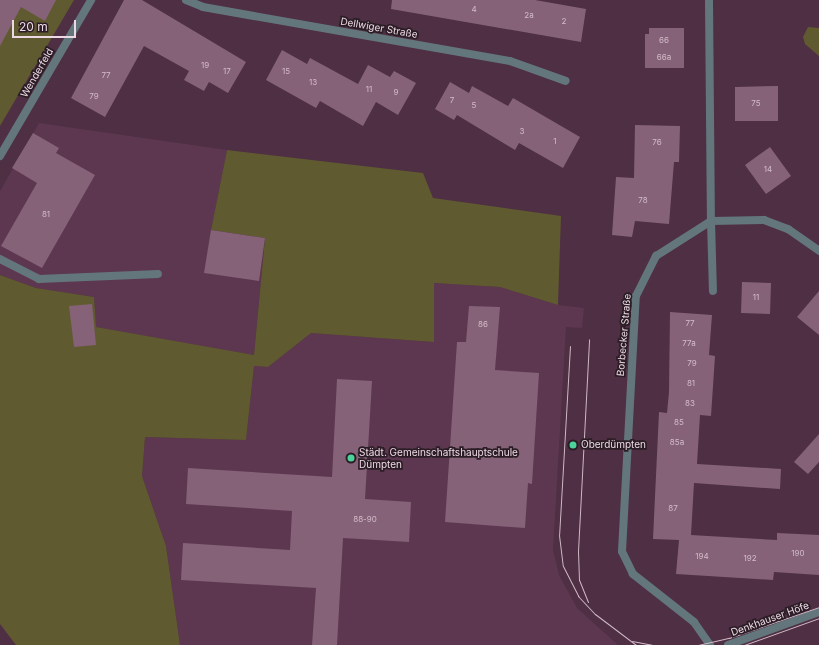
<!DOCTYPE html>
<html>
<head>
<meta charset="utf-8">
<style>
  body { margin:0 }
  #map { position:relative; width:819px; height:645px; overflow:hidden; background:#4e2f43; font-family:Inter,sans-serif }
  div>[style] { position:absolute }
  .built>* { inset:0; background:#5d374f }
  .green>* { inset:0; background:#605a30 }
  .building>* { inset:0; background:#856278 }
  .service>* { height:8px; margin:-4px; padding:0 4px; transform-origin:4px; border-radius:4px; background:#63767c }
  .minor>* { height:8px; margin:-4px; padding:0 4px; transform-origin:4px; border-radius:4px; background:#63767c }
  .tertiary>* { height:8px; margin:-4px; padding:0 4px; transform-origin:4px; border-radius:4px; background:#63767c }
  .tram>* { height:1px; margin:-0.5px; padding:0 0.5px; transform-origin:0.5px; border-radius:0.5px; background:#d0b9c6 }
  .dots>* { width:11px; height:11px; translate:-50% -50%; box-sizing:border-box; border:2px solid #2b1d26; border-radius:50% }
  span { translate:-50% -50%; white-space:nowrap; text-align:center; line-height:1.15; -webkit-text-stroke:3.5px #2b1d26; paint-order:stroke }
  .number-label { font-size:8px; color:#d3bbc9 }
  .number-label span { -webkit-text-stroke-width:0 }
  .street-label { font-size:10px; color:#edd9e4 }
  .poi-label { font-size:10px; color:#edd9e4 }
  .left { translate:0 -50%; text-align:left }
  .scale { position:absolute; left:12px; top:20px; width:64px; height:18px; box-sizing:border-box; border:2px solid #edd9e4; border-top:0; padding-left:5px; font-size:12px; line-height:14px; white-space:nowrap; color:#edd9e4; -webkit-text-stroke:3px #2b1d26; paint-order:stroke }
</style>
</head>
<body>
<div id="map">
  <div class="built">
    <div style="clip-path:polygon(39px 123px,227px 150px,211px 230px,265px 238px,254px 355px,95px 327px,94px 297px,36px 288px,0 275px,0 191px)"></div>
    <div style="clip-path:polygon(434px 283px,500px 287px,558px 305px,584px 308px,582px 328px,566px 327px,553px 550px,559px 575px,577px 608px,618px 645px,180px 645px,166px 546px,142px 476px,145px 437px,246px 440px,254px 366px,268px 367px,311px 333px,434px 342px)"></div>
  </div>
  <div class="green">
    <div style="clip-path:polygon(0 0,74px 0,0 126px)"></div>
    <div style="clip-path:polygon(808px 27px,819px 28px,819px 56px,805px 44px,803px 37px)"></div>
    <div style="clip-path:polygon(227px 150px,423px 173px,433px 198px,561px 216px,558px 305px,500px 287px,434px 283px,434px 342px,311px 333px,268px 367px,254px 366px,246px 440px,145px 437px,142px 476px,166px 546px,180px 645px,16px 645px,0 624px,0 275px,36px 288px,94px 297px,96px 327px,254px 355px,265px 238px,211px 230px)"></div>
  </div>
  <div class="building">
    <div style="clip-path:polygon(0 0,56px 0,45px 21px,21px 7px,0 46px)"></div>
    <div style="clip-path:polygon(124px 0,142px 0,246px 62px,228px 93px,209px 82px,204px 91px,184px 80px,189px 71px,144px 46px,105px 117px,71px 98px)"></div>
    <div style="clip-path:polygon(392px 0,535px 0,586px 9px,581px 42px,391px 9px)"></div>
    <div style="clip-path:polygon(649px 28px,684px 28px,684px 68px,645px 68px,645px 34px,649px 34px)"></div>
    <div style="clip-path:polygon(282px 50px,307px 64px,310px 58px,358px 84px,368px 65px,390px 77px,394px 71px,416px 83px,398px 115px,376px 102px,363px 126px,320px 101px,316px 108px,266px 80px)"></div>
    <div style="clip-path:polygon(450px 82px,469px 93px,472px 86px,508px 106px,513px 98px,580px 137px,563px 168px,519px 143px,515px 150px,457px 115px,454px 120px,435px 109px)"></div>
    <div style="clip-path:polygon(778px 86px,778px 121px,735px 121px,735px 87px)"></div>
    <div style="clip-path:polygon(635px 125px,680px 126px,679px 162px,674px 162px,669px 224px,635px 221px,632px 237px,612px 235px,616px 177px,634px 178px)"></div>
    <div style="clip-path:polygon(33px 133px,59px 148px,56px 153px,95px 175px,42px 268px,1px 246px,37px 183px,12px 168px)"></div>
    <div style="clip-path:polygon(770px 147px,791px 176px,766px 194px,745px 165px)"></div>
    <div style="clip-path:polygon(211px 230px,265px 238px,259px 281px,204px 273px)"></div>
    <div style="clip-path:polygon(742px 282px,771px 283px,770px 314px,741px 313px)"></div>
    <div style="clip-path:polygon(819px 291px,819px 335px,797px 317px)"></div>
    <div style="clip-path:polygon(92px 304px,96px 345px,74px 347px,69px 306px)"></div>
    <div style="clip-path:polygon(469px 306px,500px 307px,495px 370px,539px 373px,532px 484px,528px 483px,525px 528px,445px 522px,457px 342px,466px 342px)"></div>
    <div style="clip-path:polygon(670px 312px,712px 315px,709px 355px,715px 356px,711px 416px,700px 415px,697px 464px,781px 469px,780px 489px,694px 483px,691px 535px,777px 540px,777px 533px,819px 535px,819px 575px,774px 572px,773px 580px,676px 574px,679px 540px,653px 539px,659px 412px,667px 413px,669px 392px)"></div>
    <div style="clip-path:polygon(337px 379px,372px 381px,365px 499px,411px 502px,409px 542px,343px 538px,337px 645px,312px 645px,316px 588px,181px 580px,183px 543px,290px 550px,292px 511px,186px 504px,188px 468px,332px 477px)"></div>
    <div style="clip-path:polygon(819px 434px,819px 462px,808px 474px,794px 462px)"></div>
  </div>
  <div class="service">
    <div style="left:711px;top:221px;width:70px;rotate:88.4deg"></div>
    <div style="left:0;top:259px;width:44px;rotate:27.1deg"></div>
    <div style="left:39px;top:279px;width:119px;rotate:-2.4deg"></div>
  </div>
  <div class="minor">
    <div style="left:186px;top:0;width:18px;rotate:22deg"></div>
    <div style="left:203px;top:7px;width:312px;rotate:10deg"></div>
    <div style="left:510px;top:61px;width:59px;rotate:19.7deg"></div>
    <div style="left:709px;top:0;width:221px;rotate:89.5deg"></div>
    <div style="left:0;top:156px;width:181px;rotate:-59.7deg"></div>
    <div style="left:710px;top:645px;width:28px;rotate:-125deg"></div>
    <div style="left:694px;top:622px;width:78px;rotate:-141.8deg"></div>
    <div style="left:633px;top:574px;width:25px;rotate:-116deg"></div>
    <div style="left:622px;top:551px;width:255px;rotate:-86.9deg"></div>
    <div style="left:636px;top:296px;width:45px;rotate:-63.4deg"></div>
    <div style="left:656px;top:256px;width:65px;rotate:-32.5deg"></div>
    <div style="left:711px;top:221px;width:53px;rotate:-1.1deg"></div>
    <div style="left:764px;top:220px;width:26px;rotate:21deg"></div>
    <div style="left:788px;top:229px;width:38px;rotate:35deg"></div>
  </div>
  <div class="tertiary">
    <div style="left:728px;top:645px;width:97px;rotate:-19.9deg"></div>
  </div>
  <div class="tram">
    <div style="left:570px;top:346px;width:189px;rotate:93.3deg"></div>
    <div style="left:559px;top:535px;width:31px;rotate:83deg"></div>
    <div style="left:563px;top:566px;width:34px;rotate:63deg"></div>
    <div style="left:578px;top:596px;width:25px;rotate:47deg"></div>
    <div style="left:595px;top:614px;width:51px;rotate:37.1deg"></div>
    <div style="left:588px;top:602px;width:24px;rotate:-112deg"></div>
    <div style="left:579px;top:580px;width:29px;rotate:-92deg"></div>
    <div style="left:578px;top:551px;width:212px;rotate:-87deg"></div>
    <div style="left:632px;top:641px;width:20px;rotate:11deg"></div>
    <div style="left:698px;top:645px;width:32px;rotate:-13deg"></div>
    <div style="left:729px;top:638px;width:95px;rotate:-19deg"></div>
    <div style="left:744px;top:645px;width:80px;rotate:-19.8deg"></div>
  </div>
  <div class="dots">
    <div style="left:573px;top:445px;background:#4cd39b"></div>
    <div style="left:351px;top:458px;background:#4cd39b"></div>
  </div>
  <div class="number-label">
    <span style="left:474px;top:10px">4</span>
    <span style="left:529px;top:16px">2a</span>
    <span style="left:564px;top:22px">2</span>
    <span style="left:664px;top:41px">66</span>
    <span style="left:664px;top:58px">66a</span>
    <span style="left:205px;top:66px">19</span>
    <span style="left:227px;top:72px">17</span>
    <span style="left:286px;top:72px">15</span>
    <span style="left:106px;top:76px">77</span>
    <span style="left:313px;top:83px">13</span>
    <span style="left:369px;top:90px">11</span>
    <span style="left:396px;top:93px">9</span>
    <span style="left:94px;top:97px">79</span>
    <span style="left:452px;top:101px">7</span>
    <span style="left:756px;top:104px">75</span>
    <span style="left:474px;top:106px">5</span>
    <span style="left:522px;top:132px">3</span>
    <span style="left:555px;top:142px">1</span>
    <span style="left:657px;top:143px">76</span>
    <span style="left:768px;top:170px">14</span>
    <span style="left:643px;top:201px">78</span>
    <span style="left:46px;top:215px">81</span>
    <span style="left:756px;top:298px">11</span>
    <span style="left:690px;top:324px">77</span>
    <span style="left:483px;top:325px">86</span>
    <span style="left:689px;top:344px">77a</span>
    <span style="left:692px;top:364px">79</span>
    <span style="left:691px;top:384px">81</span>
    <span style="left:690px;top:404px">83</span>
    <span style="left:679px;top:423px">85</span>
    <span style="left:677px;top:443px">85a</span>
    <span style="left:673px;top:509px">87</span>
    <span style="left:365px;top:520px">88-90</span>
    <span style="left:798px;top:554px">190</span>
    <span style="left:702px;top:557px">194</span>
    <span style="left:750px;top:559px">192</span>
  </div>
  <div class="street-label">
    <span style="left:379px;top:28px;rotate:10deg">Dellwiger Straße</span>
    <span style="left:37px;top:73px;rotate:-60deg">Wenderfeld</span>
    <span style="left:624px;top:335px;rotate:-85deg">Borbecker Straße</span>
    <span style="left:770px;top:619px;rotate:-20deg">Denkhauser Höfe</span>
  </div>
  <div class="poi-label">
    <span class="left" style="left:581px;top:445px">Oberdümpten</span>
    <span class="left" style="left:359px;top:458px">Städt. Gemeinschaftshauptschule<br>Dümpten</span>
  </div>
  <div class="scale">20 m</div>
</div>
</body>
</html>
